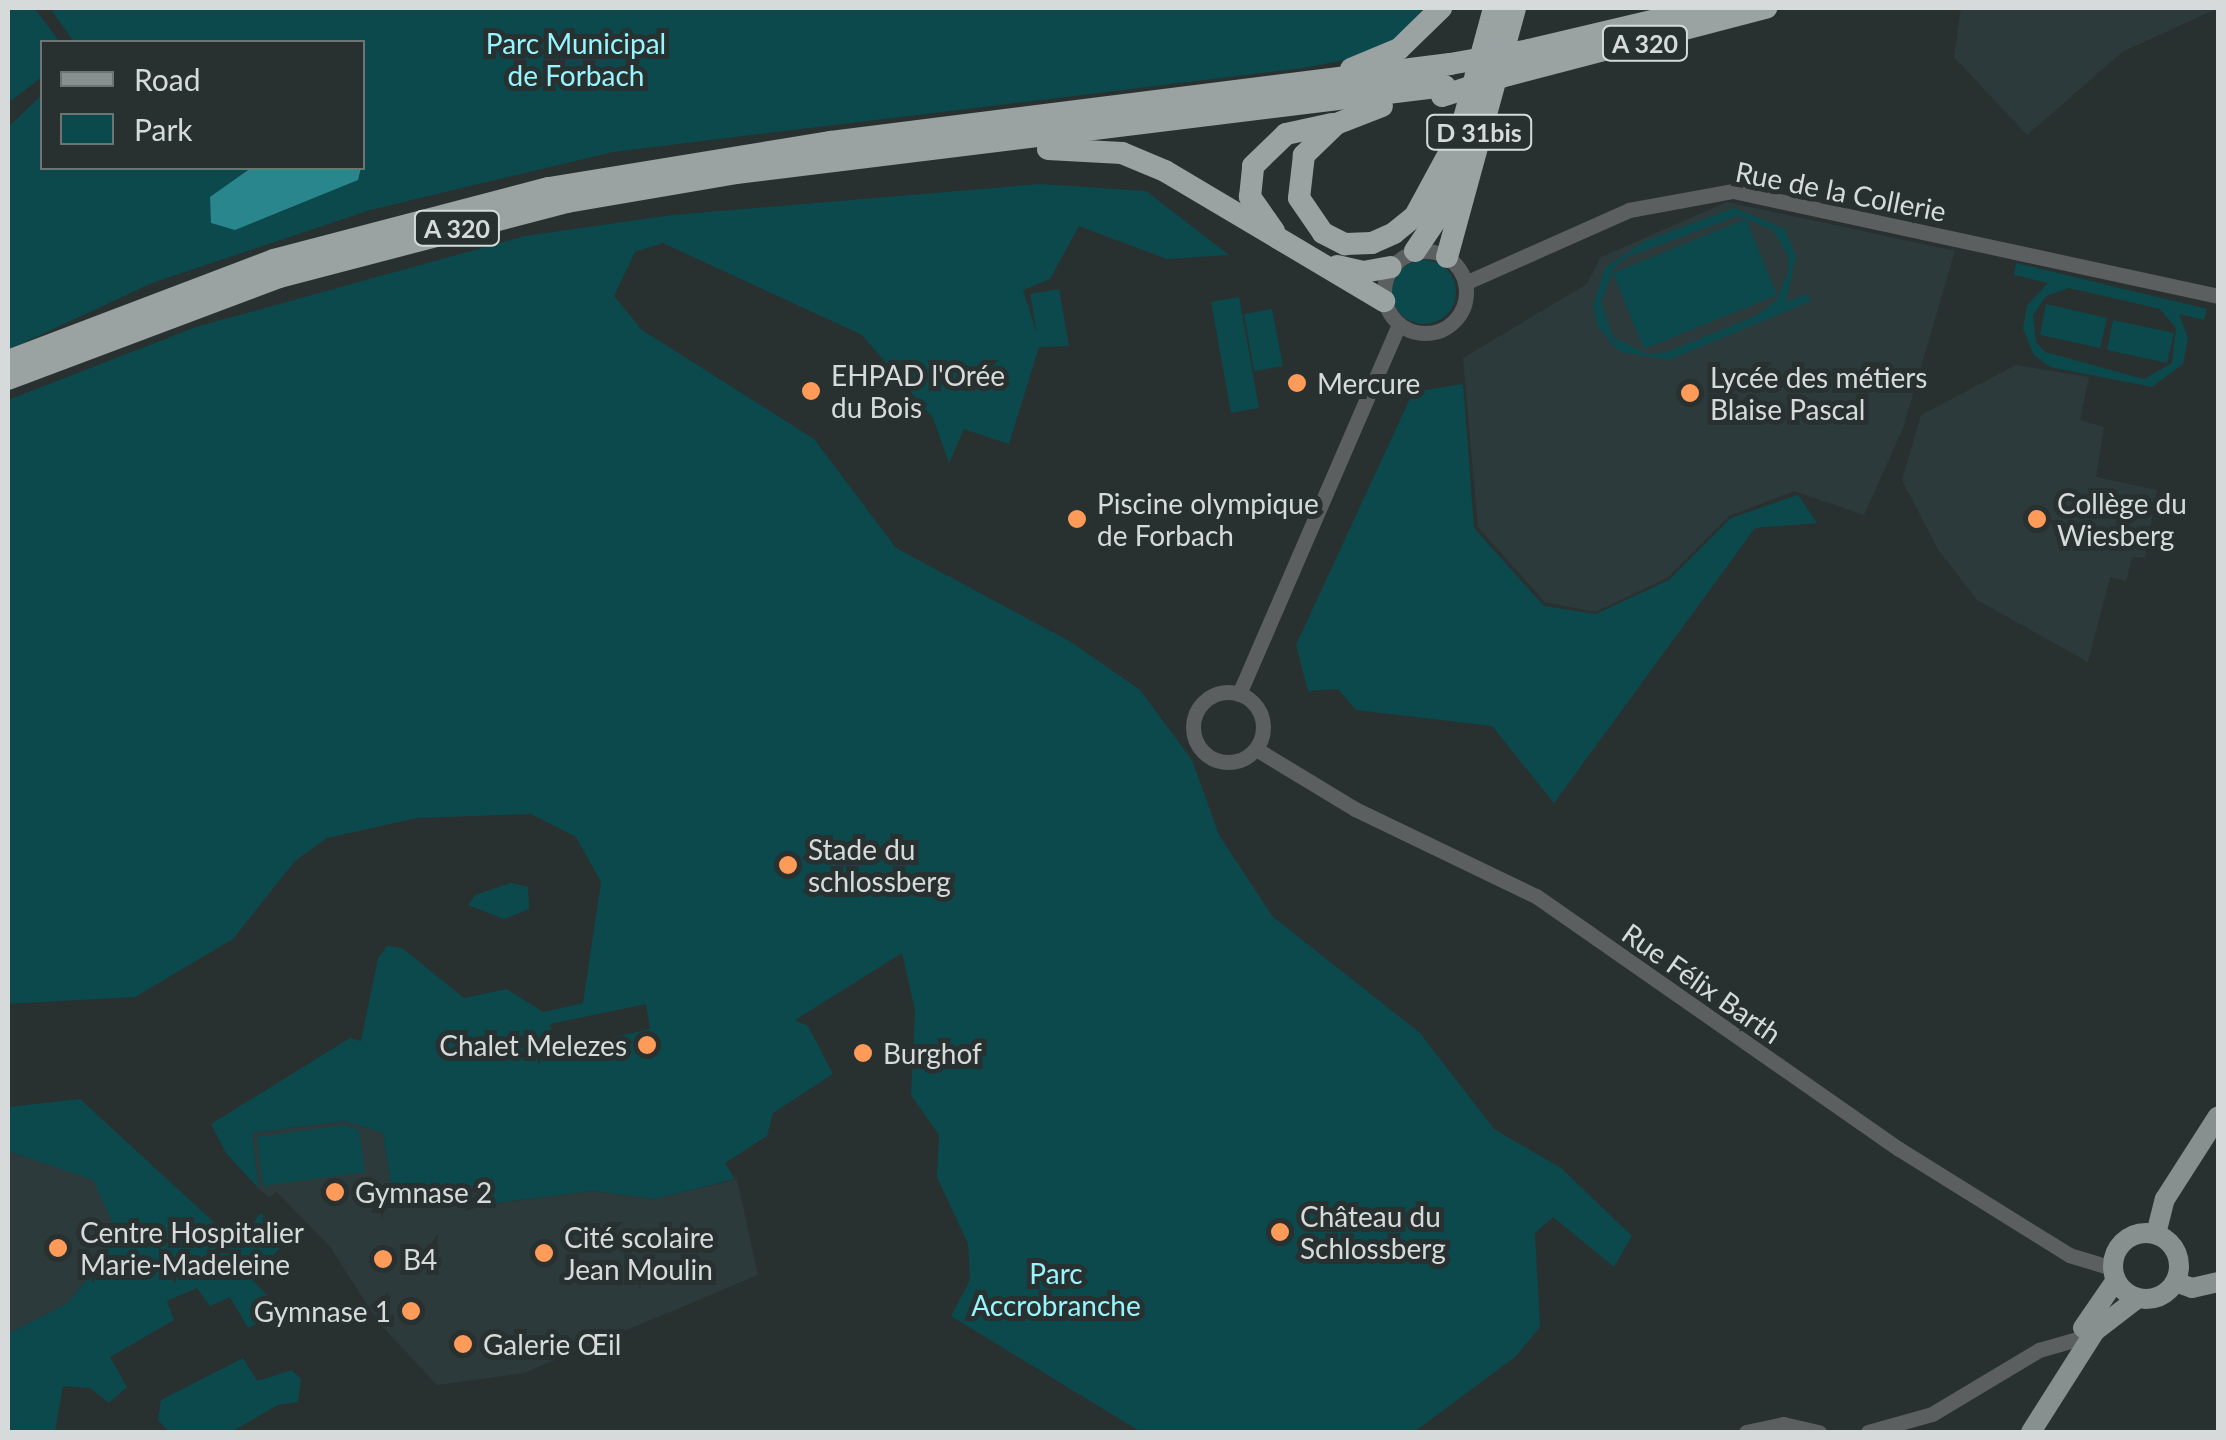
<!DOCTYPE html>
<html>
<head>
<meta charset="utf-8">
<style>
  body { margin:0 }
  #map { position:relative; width:2226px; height:1440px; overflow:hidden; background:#293030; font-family:Lato,sans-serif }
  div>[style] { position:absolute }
  .built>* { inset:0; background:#2c3a3c }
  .green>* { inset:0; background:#0b494d }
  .round { border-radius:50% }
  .water>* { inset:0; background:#2a868d }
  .minor>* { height:15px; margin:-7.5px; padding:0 7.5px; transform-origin:7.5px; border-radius:7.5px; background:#5c5f5f }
  .minor>.ring { margin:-7.5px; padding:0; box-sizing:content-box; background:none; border:15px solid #5c5f5f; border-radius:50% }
  .major>* { height:20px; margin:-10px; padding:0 10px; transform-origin:10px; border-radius:10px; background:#888f8f }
  .major>.ring { margin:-10px; padding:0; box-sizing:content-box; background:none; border:20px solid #888f8f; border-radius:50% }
  .highway>* { height:22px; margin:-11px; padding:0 11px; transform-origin:11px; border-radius:11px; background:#9aa2a2 }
  .highway-bridge>* { height:22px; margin:-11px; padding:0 11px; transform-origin:11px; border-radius:11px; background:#9aa2a2 }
  .dots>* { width:28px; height:28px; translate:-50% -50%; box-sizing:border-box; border:5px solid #293030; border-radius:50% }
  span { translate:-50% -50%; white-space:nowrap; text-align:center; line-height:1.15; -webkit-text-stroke:10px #293030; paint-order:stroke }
  .shield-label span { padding:2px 8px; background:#293030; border:2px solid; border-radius:8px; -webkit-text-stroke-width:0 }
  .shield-label { font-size:25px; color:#d6dada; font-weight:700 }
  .park-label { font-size:28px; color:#96f5fd }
  .street-label { font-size:28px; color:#d6dada }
  .poi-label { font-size:28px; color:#d6dada }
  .left { translate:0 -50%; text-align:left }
  .right { translate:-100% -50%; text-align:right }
  .frame { position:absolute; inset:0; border:10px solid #d6dada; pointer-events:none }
  .legend { position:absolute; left:40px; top:40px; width:325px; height:130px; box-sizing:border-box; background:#293030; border:2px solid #6e7474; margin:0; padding:12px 18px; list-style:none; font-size:30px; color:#d6dada }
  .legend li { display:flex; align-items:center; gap:20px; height:50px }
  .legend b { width:50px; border:2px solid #6e7474 }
</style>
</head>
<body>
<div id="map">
  <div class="built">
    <div style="clip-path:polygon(1961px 8px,2218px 8px,2122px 52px,2027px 135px,1954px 57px)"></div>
    <div style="clip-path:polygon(1727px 202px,1955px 251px,1903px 428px,1864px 515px,1794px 491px,1729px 516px,1667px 578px,1595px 612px,1545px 602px,1478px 527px,1463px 358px,1587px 284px,1601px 257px)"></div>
    <div style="clip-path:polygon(2016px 365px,2089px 377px,2080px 420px,2104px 427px,2096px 477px,2157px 490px,2145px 558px,2132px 557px,2126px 581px,2110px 577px,2088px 662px,1977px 600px,1937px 548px,1902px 480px,1921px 415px)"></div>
    <div style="clip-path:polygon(345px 1121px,383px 1133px,393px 1196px,473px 1186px,495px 1203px,593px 1191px,655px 1199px,737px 1179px,758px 1275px,524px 1373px,437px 1385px,379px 1323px,331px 1248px,277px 1192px,269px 1197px,259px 1189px,252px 1133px)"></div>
    <div style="clip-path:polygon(8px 1151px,94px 1180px,113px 1223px,105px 1257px,68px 1303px,8px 1334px)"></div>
  </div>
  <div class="green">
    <div style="clip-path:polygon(8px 8px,34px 8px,60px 42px,42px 42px,42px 77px,8px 103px)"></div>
    <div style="clip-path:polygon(50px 8px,1434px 8px,1415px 30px,1346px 60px,1303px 68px,613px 152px,370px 210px,152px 283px,8px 350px,8px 127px,42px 95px,42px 168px,362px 168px,362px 42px,74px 42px)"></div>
    <div style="clip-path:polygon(evenodd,1041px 184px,1146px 191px,1229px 255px,1167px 259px,1079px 226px,1050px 279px,1023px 290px,1037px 334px,1030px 294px,1059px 289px,1069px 346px,1039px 347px,1009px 444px,964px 429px,949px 463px,933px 418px,862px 335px,663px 243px,635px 252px,614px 296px,642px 330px,814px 439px,896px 548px,1071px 642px,1140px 690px,1192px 760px,1219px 835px,1272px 916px,1420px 1033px,1494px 1129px,1561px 1168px,1632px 1236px,1614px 1267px,1553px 1217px,1535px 1233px,1540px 1327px,1515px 1357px,1414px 1432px,1141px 1432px,951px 1316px,970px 1280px,968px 1244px,937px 1177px,939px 1135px,911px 1095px,915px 1010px,902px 953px,795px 1020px,808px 1026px,833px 1074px,773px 1113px,767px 1136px,725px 1163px,735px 1179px,655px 1199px,593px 1191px,495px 1203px,473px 1186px,393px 1196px,383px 1133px,345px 1121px,252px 1133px,259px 1189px,226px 1153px,211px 1124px,350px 1038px,361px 1041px,378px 958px,387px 946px,402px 948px,464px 998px,507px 989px,543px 1012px,583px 1003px,601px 882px,576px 837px,531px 814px,417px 818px,327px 838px,295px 861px,233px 939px,135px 997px,8px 1004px,8px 400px,196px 327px,525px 236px,672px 215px,1041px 184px,646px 1004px,650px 1029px,557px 1050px,550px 1024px,646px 1004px)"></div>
    <div style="clip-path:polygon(evenodd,1734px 208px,1785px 229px,1796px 256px,1786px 302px,1808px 294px,1811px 301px,1669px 360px,1620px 352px,1598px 327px,1593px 306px,1605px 268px,1645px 241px,1734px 208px,1738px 216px,1773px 230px,1787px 254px,1789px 270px,1776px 301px,1756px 316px,1667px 352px,1648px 354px,1613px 337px,1601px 302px,1614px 268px,1627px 257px,1738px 216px)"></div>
    <div style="clip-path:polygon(1746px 219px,1777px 295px,1644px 349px,1613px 273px)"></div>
    <div class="round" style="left:1392px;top:260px;width:64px;height:64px"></div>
    <div style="clip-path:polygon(evenodd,2016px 263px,2207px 309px,2204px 320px,2179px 314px,2188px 338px,2183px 364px,2152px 387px,2050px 367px,2034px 355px,2023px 329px,2027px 306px,2048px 283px,2014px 275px,2016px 263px,2069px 288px,2160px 309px,2176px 328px,2172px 363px,2144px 379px,2045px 352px,2036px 342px,2033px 315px,2046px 296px,2069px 288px)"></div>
    <div style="clip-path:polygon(1239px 297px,1259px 408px,1231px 413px,1211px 302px)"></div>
    <div style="clip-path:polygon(2046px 304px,2107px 318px,2100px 348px,2040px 335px)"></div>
    <div style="clip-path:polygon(1272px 309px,1283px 366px,1254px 371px,1244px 314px)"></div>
    <div style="clip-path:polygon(2113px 320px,2174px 333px,2167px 363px,2107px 350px)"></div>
    <div style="clip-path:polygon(1463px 384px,1474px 528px,1544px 606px,1596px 614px,1669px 580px,1731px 518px,1798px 495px,1817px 523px,1755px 528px,1554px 803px,1492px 726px,1356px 710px,1338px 689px,1308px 691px,1296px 645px,1413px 392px)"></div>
    <div style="clip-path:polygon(511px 883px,528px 887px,529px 909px,504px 919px,468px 905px,475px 895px)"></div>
    <div style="clip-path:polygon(80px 1099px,218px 1226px,242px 1237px,261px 1213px,289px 1239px,251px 1278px,281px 1311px,248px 1328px,230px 1297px,210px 1306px,197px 1288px,167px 1301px,174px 1320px,110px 1357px,127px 1387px,109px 1403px,90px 1388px,63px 1386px,55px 1432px,8px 1432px,8px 1334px,68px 1303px,105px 1257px,113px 1223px,93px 1180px,8px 1151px,8px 1107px)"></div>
    <div style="clip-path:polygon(345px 1125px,359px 1130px,365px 1172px,263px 1186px,257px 1137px)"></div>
    <div style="clip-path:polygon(243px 1358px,257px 1381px,292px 1370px,301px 1379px,298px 1402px,278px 1405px,231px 1432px,169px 1432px,158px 1420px,161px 1400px)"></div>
  </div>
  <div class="water">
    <div style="clip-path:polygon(251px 168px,361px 168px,358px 180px,235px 230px,211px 223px,210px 197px)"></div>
  </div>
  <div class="minor">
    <div class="ring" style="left:1384px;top:251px;width:67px;height:67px"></div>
    <div style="left:1465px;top:283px;width:180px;rotate:-24deg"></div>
    <div style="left:1629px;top:210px;width:106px;rotate:-10.4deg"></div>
    <div style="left:1733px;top:191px;width:496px;rotate:12.2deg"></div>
    <div class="ring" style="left:1193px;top:692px;width:55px;height:55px"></div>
    <div style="left:1239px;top:694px;width:403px;rotate:-66.6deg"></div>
    <div style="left:1256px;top:749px;width:116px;rotate:31.2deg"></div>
    <div style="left:1355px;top:809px;width:201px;rotate:25.7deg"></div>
    <div style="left:1536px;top:896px;width:442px;rotate:34.9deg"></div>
    <div style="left:1899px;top:1149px;width:200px;rotate:31.9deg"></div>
    <div style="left:2069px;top:1255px;width:45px;rotate:16.8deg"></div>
    <div style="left:1746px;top:1432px;width:38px;rotate:-12deg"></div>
    <div style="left:1783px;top:1424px;width:37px;rotate:13deg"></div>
    <div style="left:1868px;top:1432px;width:66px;rotate:-15.7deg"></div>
    <div style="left:1932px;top:1414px;width:125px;rotate:-30.9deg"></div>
    <div style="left:2039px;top:1350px;width:37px;rotate:-16deg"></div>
  </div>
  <div class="major">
    <div class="ring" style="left:2113px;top:1233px;width:46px;height:46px"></div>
    <div style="left:2156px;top:1234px;width:36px;rotate:-76deg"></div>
    <div style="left:2165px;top:1199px;width:98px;rotate:-57.4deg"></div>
    <div style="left:2175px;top:1282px;width:18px;rotate:19deg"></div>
    <div style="left:2192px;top:1288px;width:27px;rotate:-13deg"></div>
    <div style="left:2083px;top:1328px;width:58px;rotate:-55.5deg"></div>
    <div style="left:2031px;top:1432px;width:120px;rotate:-57.6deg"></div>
    <div style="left:2095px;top:1331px;width:54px;rotate:-37.5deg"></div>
  </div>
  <div class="highway">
    <div style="left:1529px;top:50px;width:182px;rotate:-13.3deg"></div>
    <div style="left:1351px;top:69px;width:52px;rotate:-22.6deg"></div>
    <div style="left:1399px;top:49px;width:59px;rotate:-44.3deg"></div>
    <div style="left:1508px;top:75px;width:267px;rotate:-14.6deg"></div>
    <div style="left:1382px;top:106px;width:49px;rotate:158.6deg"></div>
    <div style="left:1336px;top:124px;width:45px;rotate:135.9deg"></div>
    <div style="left:1304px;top:155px;width:43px;rotate:96.6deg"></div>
    <div style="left:1299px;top:198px;width:42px;rotate:55.6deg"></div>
    <div style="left:1323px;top:233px;width:25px;rotate:27deg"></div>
    <div style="left:1345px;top:244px;width:27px;rotate:-2deg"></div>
    <div style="left:1372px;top:243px;width:24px;rotate:-24deg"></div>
    <div style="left:1394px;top:233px;width:27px;rotate:-39deg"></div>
    <div style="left:1415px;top:216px;width:82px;rotate:-61.6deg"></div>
    <div style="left:1048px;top:149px;width:74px;rotate:3.1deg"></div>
    <div style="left:1122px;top:153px;width:47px;rotate:22.7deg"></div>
    <div style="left:1165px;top:171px;width:255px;rotate:30.7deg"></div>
    <div style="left:1274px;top:231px;width:42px;rotate:-125.2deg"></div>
    <div style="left:1250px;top:197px;width:31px;rotate:-84deg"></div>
    <div style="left:1253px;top:166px;width:46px;rotate:-44.1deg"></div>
    <div style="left:1286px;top:134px;width:47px;rotate:-12.3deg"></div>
    <div style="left:1415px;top:251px;width:40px;rotate:-56deg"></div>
    <div style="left:1437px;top:218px;width:218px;rotate:-74.8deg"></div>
    <div style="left:1447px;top:257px;width:258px;rotate:-74.7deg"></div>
    <div style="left:1337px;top:266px;width:27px;rotate:13deg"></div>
    <div style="left:1363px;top:272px;width:28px;rotate:-10deg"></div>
    <div style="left:8px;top:361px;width:285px;rotate:-20.8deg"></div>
    <div style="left:274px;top:260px;width:284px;rotate:-14.7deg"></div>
    <div style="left:549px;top:188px;width:286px;rotate:-9.3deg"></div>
    <div style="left:831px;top:142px;width:624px;rotate:-7.18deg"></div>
    <div style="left:8px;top:379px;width:290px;rotate:-20.6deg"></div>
    <div style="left:279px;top:277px;width:298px;rotate:-14.6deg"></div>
    <div style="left:567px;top:202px;width:171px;rotate:-9.7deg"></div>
    <div style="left:736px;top:173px;width:714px;rotate:-7deg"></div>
  </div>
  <div class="highway-bridge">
    <div style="left:1450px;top:64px;width:80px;rotate:-10deg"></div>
    <div style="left:1442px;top:96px;width:69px;rotate:-17.7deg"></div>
  </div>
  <div class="dots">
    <div style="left:1297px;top:383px;background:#ff9b59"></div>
    <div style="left:811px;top:391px;background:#ff9b59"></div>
    <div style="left:1690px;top:393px;background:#ff9b59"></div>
    <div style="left:1077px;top:519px;background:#ff9b59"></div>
    <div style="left:2037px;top:519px;background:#ff9b59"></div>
    <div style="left:788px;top:865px;background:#ff9b59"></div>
    <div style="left:647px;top:1045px;background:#ff9b59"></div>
    <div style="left:863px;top:1053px;background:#ff9b59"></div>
    <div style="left:335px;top:1192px;background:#ff9b59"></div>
    <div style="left:1280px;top:1232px;background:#ff9b59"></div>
    <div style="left:58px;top:1248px;background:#ff9b59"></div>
    <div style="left:544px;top:1253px;background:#ff9b59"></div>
    <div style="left:383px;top:1259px;background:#ff9b59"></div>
    <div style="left:411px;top:1311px;background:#ff9b59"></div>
    <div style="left:463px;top:1344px;background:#ff9b59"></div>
  </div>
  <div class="shield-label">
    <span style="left:1645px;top:43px">A 320</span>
    <span style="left:1479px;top:132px">D 31bis</span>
    <span style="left:457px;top:228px">A 320</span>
  </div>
  <div class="park-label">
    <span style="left:576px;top:59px">Parc Municipal<br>de Forbach</span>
    <span style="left:1056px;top:1289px">Parc<br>Accrobranche</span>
  </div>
  <div class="street-label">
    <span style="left:1841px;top:191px;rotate:11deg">Rue de la Collerie</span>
    <span style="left:1702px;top:983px;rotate:35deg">Rue Félix Barth</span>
  </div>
  <div class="poi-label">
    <span class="left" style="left:831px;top:391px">EHPAD l'Orée<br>du Bois</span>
    <span class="left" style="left:1710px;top:393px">Lycée des métiers<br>Blaise Pascal</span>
    <span class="left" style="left:1317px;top:383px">Mercure</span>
    <span class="left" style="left:1097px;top:519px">Piscine olympique<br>de Forbach</span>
    <span class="left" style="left:2057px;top:519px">Collège du<br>Wiesberg</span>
    <span class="left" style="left:808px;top:865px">Stade du<br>schlossberg</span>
    <span class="right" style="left:627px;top:1045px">Chalet Melezes</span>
    <span class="left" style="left:883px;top:1053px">Burghof</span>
    <span class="left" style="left:355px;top:1192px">Gymnase 2</span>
    <span class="left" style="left:1300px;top:1232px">Château du<br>Schlossberg</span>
    <span class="left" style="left:80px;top:1248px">Centre Hospitalier<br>Marie-Madeleine</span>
    <span class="left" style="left:564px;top:1253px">Cité scolaire<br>Jean Moulin</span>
    <span class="left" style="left:403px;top:1259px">B4</span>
    <span class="right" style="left:391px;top:1311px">Gymnase 1</span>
    <span class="left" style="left:483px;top:1344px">Galerie Œil</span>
  </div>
  <div class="frame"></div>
  <ul class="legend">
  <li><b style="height:12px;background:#888f8f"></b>Road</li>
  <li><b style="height:28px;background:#0b494d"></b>Park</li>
  </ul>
</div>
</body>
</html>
